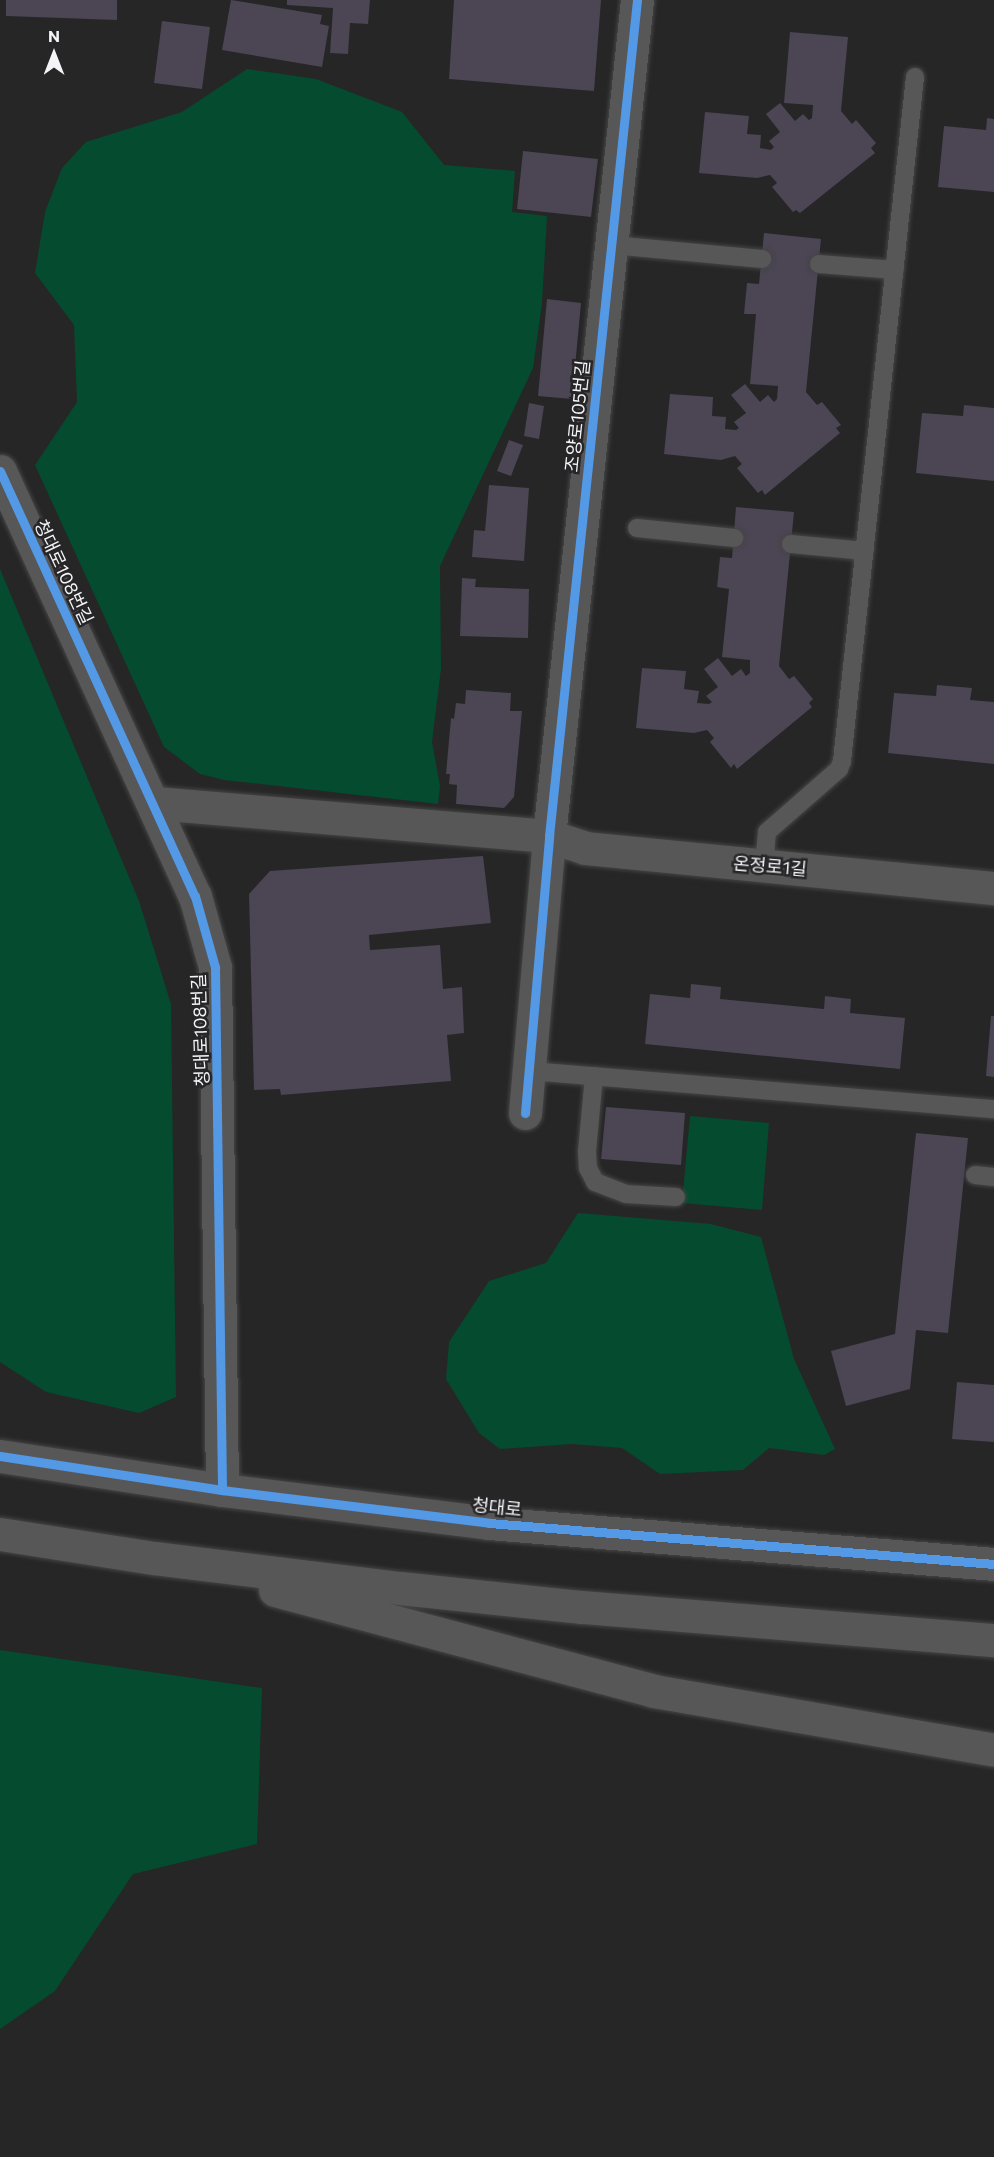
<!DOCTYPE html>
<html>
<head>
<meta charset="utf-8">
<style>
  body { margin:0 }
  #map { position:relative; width:994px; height:2157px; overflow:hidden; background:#262626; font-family:Commissioner,"Noto Sans KR",sans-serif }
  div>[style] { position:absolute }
  .green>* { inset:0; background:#054b2f }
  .building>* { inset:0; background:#4b4554 }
  .roads { filter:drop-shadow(0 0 2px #454545) drop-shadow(0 0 2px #454545) }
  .service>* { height:18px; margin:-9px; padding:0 9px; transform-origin:9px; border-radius:9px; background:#575758 }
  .minor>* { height:33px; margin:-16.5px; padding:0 16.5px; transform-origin:16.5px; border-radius:16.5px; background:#575758 }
  .tertiary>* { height:33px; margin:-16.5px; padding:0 16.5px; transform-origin:16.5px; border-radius:16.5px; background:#575758 }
  .cycleway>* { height:9px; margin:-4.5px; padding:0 4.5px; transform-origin:4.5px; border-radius:4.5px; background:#5399e6 }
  span { translate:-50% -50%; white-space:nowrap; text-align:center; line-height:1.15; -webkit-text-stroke:5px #262527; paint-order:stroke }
  .street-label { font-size:18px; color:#f4f3f5 }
  .north { position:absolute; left:24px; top:24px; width:60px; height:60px; -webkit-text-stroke:4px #262527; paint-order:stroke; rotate:0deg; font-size:16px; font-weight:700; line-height:24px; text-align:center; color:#f4f3f5 }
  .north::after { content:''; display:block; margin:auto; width:21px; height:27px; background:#f4f3f5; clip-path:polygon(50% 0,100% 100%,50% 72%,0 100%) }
</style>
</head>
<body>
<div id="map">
  <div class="green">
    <div style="clip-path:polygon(247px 69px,316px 79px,402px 112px,444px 165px,515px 171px,512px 212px,547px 216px,542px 303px,533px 368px,440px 566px,441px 669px,432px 742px,440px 786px,438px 804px,224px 780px,200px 774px,164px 747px,35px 465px,77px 402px,74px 325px,35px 273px,45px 212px,62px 168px,86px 142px,182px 112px)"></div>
    <div style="clip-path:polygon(0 569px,139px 901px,171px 1004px,176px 1397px,139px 1413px,46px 1392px,0 1362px)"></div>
    <div style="clip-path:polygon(690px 1116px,769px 1123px,762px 1210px,682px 1203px)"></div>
    <div style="clip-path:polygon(578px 1213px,711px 1224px,761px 1237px,794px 1359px,835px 1449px,824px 1455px,769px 1448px,743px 1470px,660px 1474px,622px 1448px,572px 1444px,500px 1449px,479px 1433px,446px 1379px,449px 1342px,489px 1281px,546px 1263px)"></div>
    <div style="clip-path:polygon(0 1650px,262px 1688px,257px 1844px,133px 1874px,55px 1991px,0 2029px)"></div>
  </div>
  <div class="building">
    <div style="clip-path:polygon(6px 0,117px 0,117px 20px,6px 16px)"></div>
    <div style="clip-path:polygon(231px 0,322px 15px,320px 24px,329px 26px,322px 67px,222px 50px)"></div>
    <div style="clip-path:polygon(287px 0,370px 0,368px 24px,350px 23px,348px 54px,330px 53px,333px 8px,287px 5px)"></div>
    <div style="clip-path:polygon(454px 0,601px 0,594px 91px,449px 79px)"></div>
    <div style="clip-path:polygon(162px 21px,210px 27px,202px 89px,154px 83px)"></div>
    <div style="clip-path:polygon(790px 32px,848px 37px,841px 111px,852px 124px,856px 120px,876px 143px,871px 148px,875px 153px,800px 213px,796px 210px,793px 212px,772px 187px,777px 183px,770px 175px,757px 178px,699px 173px,705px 112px,749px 116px,747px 134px,761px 135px,760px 148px,771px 150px,774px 147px,769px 141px,780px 132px,766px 114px,780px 103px,795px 121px,803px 114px,809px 120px,812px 118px,813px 105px,784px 103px)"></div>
    <div style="clip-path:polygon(987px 118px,994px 119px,994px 192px,938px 187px,944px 126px,986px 130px)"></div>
    <div style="clip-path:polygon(523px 151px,598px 159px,591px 217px,517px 209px)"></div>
    <div style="clip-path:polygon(764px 233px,821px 239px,806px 392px,817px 405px,822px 402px,841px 425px,836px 428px,840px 433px,765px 495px,762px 490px,758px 493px,737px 468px,742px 464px,735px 456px,721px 460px,664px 454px,670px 394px,713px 397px,712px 416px,726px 417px,725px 429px,736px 430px,739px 428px,734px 422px,746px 413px,731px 395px,745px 384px,760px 402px,768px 395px,774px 402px,777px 399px,778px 386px,750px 384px,756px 314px,744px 314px,747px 283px,759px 284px)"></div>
    <div style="clip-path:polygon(547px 299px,581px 303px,572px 399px,538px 396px)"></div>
    <div style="clip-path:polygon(529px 403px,544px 406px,539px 439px,524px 436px)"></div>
    <div style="clip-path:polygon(964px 405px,994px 408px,994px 481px,916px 473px,922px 413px,963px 416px)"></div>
    <div style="clip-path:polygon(509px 440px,523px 445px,511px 476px,497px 471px)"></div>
    <div style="clip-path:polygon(489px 485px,529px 488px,524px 561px,472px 557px,474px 530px,485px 531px)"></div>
    <div style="clip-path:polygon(736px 507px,794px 512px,779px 666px,789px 679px,794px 676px,813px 699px,809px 703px,812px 707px,737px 769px,734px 764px,731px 768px,710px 742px,714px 738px,707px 730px,694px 733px,636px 728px,642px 668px,686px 671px,684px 689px,699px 691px,697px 703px,709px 704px,712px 702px,706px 696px,718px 687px,704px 669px,718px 658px,732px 676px,741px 669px,746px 676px,750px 673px,750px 660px,722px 657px,729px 589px,717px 587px,720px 557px,732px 558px)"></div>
    <div style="clip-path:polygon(462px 578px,476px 579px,475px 587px,529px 589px,528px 638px,460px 636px)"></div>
    <div style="clip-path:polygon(937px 685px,972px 688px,970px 700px,994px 702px,994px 764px,888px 753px,894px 693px,936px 696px)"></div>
    <div style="clip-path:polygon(466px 690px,511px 693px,510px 711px,522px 711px,514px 797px,504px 808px,456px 804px,457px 785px,449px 784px,450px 774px,446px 774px,451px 718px,454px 719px,456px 703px,465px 704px)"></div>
    <div style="clip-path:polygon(483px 856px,491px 923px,369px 935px,370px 950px,440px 945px,443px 989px,462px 987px,464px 1033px,447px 1035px,451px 1081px,281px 1095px,280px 1089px,254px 1090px,249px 894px,270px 871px)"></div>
    <div style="clip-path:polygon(691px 984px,721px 987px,720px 999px,824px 1009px,825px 996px,851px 999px,850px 1013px,905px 1018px,900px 1069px,645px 1044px,650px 994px,690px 998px)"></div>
    <div style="clip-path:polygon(991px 1016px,994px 1016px,994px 1077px,986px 1076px)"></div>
    <div style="clip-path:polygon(606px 1107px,685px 1113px,681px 1165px,601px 1159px)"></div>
    <div style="clip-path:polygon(916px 1133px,968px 1138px,948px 1333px,916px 1330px,910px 1389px,846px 1406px,831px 1351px,895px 1334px)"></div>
    <div style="clip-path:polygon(957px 1382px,994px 1385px,994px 1442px,952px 1439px)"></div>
  </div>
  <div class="roads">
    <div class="service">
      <div style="left:612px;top:245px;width:151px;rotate:5.3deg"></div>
      <div style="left:819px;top:264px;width:76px;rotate:4.5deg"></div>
      <div style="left:637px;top:528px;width:98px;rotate:5.9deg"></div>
      <div style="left:791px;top:544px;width:74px;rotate:5.4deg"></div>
      <div style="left:764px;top:866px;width:34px;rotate:-85deg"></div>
      <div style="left:767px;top:832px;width:96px;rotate:-41.2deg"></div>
      <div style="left:839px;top:769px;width:9px;rotate:-69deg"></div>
      <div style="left:842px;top:761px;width:688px;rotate:-83.91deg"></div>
      <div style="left:530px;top:1071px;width:466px;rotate:4.7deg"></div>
      <div style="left:594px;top:1076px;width:75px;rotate:95.3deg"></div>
      <div style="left:587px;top:1151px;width:17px;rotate:87deg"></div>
      <div style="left:588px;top:1168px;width:16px;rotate:63deg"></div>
      <div style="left:595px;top:1182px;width:33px;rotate:21deg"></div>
      <div style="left:626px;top:1194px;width:50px;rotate:3.4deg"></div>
      <div style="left:975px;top:1175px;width:19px;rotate:6deg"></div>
    </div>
    <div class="minor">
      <div style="left:0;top:471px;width:468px;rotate:65.4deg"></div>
      <div style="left:195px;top:896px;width:74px;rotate:74.3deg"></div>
      <div style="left:215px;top:967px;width:523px;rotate:89.23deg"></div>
      <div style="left:155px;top:803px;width:395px;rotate:4.8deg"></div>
      <div style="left:549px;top:836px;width:38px;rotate:18deg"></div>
      <div style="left:585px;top:848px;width:411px;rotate:5.6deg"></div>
      <div style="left:525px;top:1113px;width:278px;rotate:-85deg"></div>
      <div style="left:549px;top:836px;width:841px;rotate:-83.99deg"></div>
    </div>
    <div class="tertiary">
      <div style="left:0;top:1456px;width:225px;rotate:8.7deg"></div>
      <div style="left:222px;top:1490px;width:269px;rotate:7deg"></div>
      <div style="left:489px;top:1523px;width:507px;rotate:4.64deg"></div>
      <div style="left:0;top:1534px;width:156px;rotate:8.9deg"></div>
      <div style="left:154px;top:1558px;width:248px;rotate:7deg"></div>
      <div style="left:400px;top:1588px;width:183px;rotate:6deg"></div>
      <div style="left:582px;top:1607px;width:413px;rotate:4.6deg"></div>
      <div style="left:275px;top:1590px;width:392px;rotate:14.9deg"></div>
      <div style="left:654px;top:1691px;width:345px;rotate:9.8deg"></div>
    </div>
  </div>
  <div class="cycleway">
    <div style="left:0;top:471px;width:468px;rotate:65.4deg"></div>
    <div style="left:195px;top:896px;width:74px;rotate:74.3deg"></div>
    <div style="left:215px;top:967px;width:523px;rotate:89.23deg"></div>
    <div style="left:525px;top:1113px;width:278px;rotate:-85deg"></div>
    <div style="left:549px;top:836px;width:841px;rotate:-83.99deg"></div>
    <div style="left:0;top:1456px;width:225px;rotate:8.7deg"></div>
    <div style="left:222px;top:1490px;width:269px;rotate:7deg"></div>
    <div style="left:489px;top:1523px;width:507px;rotate:4.64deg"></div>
  </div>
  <div class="street-label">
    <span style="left:577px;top:416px;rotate:-84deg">조양로105번길</span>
    <span style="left:64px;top:572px;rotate:65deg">청대로108번길</span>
    <span style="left:770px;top:866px;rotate:5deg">온정로1길</span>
    <span style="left:200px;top:1030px;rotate:-92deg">청대로108번길</span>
    <span style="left:497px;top:1507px;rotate:6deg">청대로</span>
  </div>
  <div class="north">N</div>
</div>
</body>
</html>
